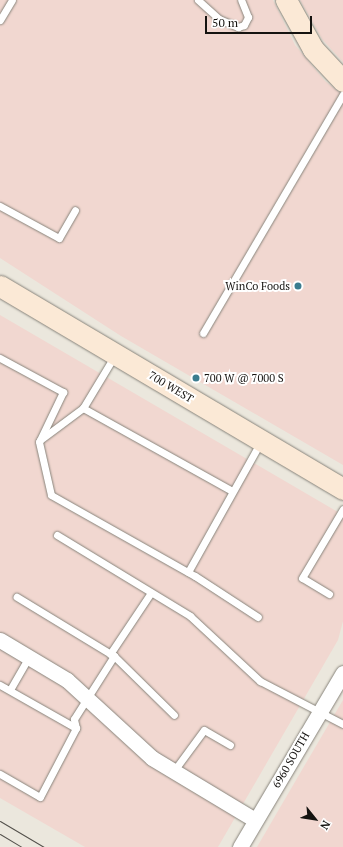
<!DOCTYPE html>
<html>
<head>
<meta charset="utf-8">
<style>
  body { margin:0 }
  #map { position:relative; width:343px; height:847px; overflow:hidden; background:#ebe7dd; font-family:"PT Serif",serif }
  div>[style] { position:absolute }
  .commercial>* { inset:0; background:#f1d7d0 }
  .roads { filter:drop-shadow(0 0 1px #88847b) drop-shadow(0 0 1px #88847b) }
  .lane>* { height:7px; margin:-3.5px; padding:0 3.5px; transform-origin:3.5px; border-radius:3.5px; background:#fff }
  .street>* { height:15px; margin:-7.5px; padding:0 7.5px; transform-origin:7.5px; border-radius:7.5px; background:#fff }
  .secondary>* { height:21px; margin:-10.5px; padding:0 10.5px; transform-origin:10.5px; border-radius:10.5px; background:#fbe9d6 }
  .tram>* { height:1px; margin:-0.5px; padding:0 0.5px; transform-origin:0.5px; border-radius:0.5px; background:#53504b }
  .dots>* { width:11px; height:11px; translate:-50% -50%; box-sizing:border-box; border:2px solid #fff; border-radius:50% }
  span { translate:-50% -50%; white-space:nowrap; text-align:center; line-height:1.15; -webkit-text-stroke:4px #fff; paint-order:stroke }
  .poi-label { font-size:11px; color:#151310 }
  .right { translate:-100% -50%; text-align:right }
  .left { translate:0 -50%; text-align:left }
  .street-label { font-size:11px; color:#151310 }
  .north { position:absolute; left:295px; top:799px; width:40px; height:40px; -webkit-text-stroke:3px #fff; paint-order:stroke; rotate:120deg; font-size:11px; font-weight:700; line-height:16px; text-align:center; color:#151310 }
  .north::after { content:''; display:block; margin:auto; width:14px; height:18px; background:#151310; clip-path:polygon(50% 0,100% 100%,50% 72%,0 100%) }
  .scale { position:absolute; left:205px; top:16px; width:107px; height:18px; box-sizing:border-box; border:2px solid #151310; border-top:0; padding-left:5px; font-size:12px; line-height:14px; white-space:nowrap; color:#151310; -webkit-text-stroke:3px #fff; paint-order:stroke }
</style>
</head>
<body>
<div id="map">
  <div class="commercial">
    <div style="clip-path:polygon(0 0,273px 0,295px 45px,325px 81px,343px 95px,343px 465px,121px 336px,0 258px)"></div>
    <div style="clip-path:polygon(300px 0,343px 0,343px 62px,322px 39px)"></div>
    <div style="clip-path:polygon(0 315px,343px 515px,343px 621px,338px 640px,218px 847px,85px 847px,0 798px)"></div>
    <div style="clip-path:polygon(343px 700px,343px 847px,257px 847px,299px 775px)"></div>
  </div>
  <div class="roads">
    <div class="lane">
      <div style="left:198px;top:0;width:28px;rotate:42deg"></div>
      <div style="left:219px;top:19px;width:21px;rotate:23deg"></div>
      <div style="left:238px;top:27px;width:6px;rotate:-18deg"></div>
      <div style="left:244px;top:25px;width:9px;rotate:-63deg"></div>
      <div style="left:248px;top:17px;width:18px;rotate:-112deg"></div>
      <div style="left:0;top:20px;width:23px;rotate:-59deg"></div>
      <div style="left:0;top:206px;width:67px;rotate:28.5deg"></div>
      <div style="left:59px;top:238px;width:32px;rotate:-60deg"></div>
      <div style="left:203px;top:333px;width:277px;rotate:-59.6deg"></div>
      <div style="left:115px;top:355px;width:62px;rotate:121.1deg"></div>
      <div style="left:83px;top:408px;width:171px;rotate:29.1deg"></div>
      <div style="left:0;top:358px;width:72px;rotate:28.4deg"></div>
      <div style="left:63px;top:392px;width:55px;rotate:115.6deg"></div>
      <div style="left:39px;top:442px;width:54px;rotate:77.2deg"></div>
      <div style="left:51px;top:495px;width:165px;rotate:29.4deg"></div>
      <div style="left:195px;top:576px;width:75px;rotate:33.1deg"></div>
      <div style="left:40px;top:440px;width:54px;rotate:-36.7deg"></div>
      <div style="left:57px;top:535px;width:156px;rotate:31.3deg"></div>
      <div style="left:190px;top:616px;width:96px;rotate:42.9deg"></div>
      <div style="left:260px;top:681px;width:93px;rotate:27.4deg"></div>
      <div style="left:188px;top:572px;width:148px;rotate:-60.8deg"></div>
      <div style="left:329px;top:594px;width:31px;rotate:-149deg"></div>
      <div style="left:302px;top:578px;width:80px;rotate:-59.3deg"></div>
      <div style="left:110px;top:654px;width:72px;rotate:-56.3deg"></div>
      <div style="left:114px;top:656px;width:84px;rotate:44.5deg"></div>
      <div style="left:0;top:685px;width:87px;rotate:29.5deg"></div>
      <div style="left:11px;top:688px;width:36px;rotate:-60deg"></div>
      <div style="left:173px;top:772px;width:52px;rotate:-53.6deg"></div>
      <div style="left:204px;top:730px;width:30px;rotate:30deg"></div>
      <div style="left:0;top:774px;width:46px;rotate:29.9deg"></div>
      <div style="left:40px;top:797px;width:78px;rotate:-62.4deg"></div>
      <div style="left:76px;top:728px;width:9px;rotate:-103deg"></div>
      <div style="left:74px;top:719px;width:75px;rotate:-57.6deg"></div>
      <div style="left:114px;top:656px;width:114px;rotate:-148.7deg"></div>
    </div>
    <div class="street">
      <div style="left:0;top:640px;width:78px;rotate:30.8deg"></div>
      <div style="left:67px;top:680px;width:115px;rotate:42.5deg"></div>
      <div style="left:152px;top:758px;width:120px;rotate:31deg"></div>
      <div style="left:240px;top:847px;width:202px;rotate:-59.4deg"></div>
    </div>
    <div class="secondary">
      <div style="left:286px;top:0;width:56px;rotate:61.1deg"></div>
      <div style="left:313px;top:49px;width:44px;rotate:46.8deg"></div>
      <div style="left:0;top:286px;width:399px;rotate:30.6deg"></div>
    </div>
  </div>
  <div class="tram">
    <div style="left:0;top:821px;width:51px;rotate:30.6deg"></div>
    <div style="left:0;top:834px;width:26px;rotate:31deg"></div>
  </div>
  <div class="dots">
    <div style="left:298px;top:286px;background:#3b7c8f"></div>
    <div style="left:196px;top:378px;background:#3b7c8f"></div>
  </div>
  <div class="poi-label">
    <span class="right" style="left:290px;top:286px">WinCo Foods</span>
    <span class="left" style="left:204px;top:378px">700 W @ 7000 S</span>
  </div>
  <div class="street-label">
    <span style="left:171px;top:387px;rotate:31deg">700 WEST</span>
    <span style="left:291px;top:760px;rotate:-60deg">6960 SOUTH</span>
  </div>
  <div class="north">N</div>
  <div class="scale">50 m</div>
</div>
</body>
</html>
